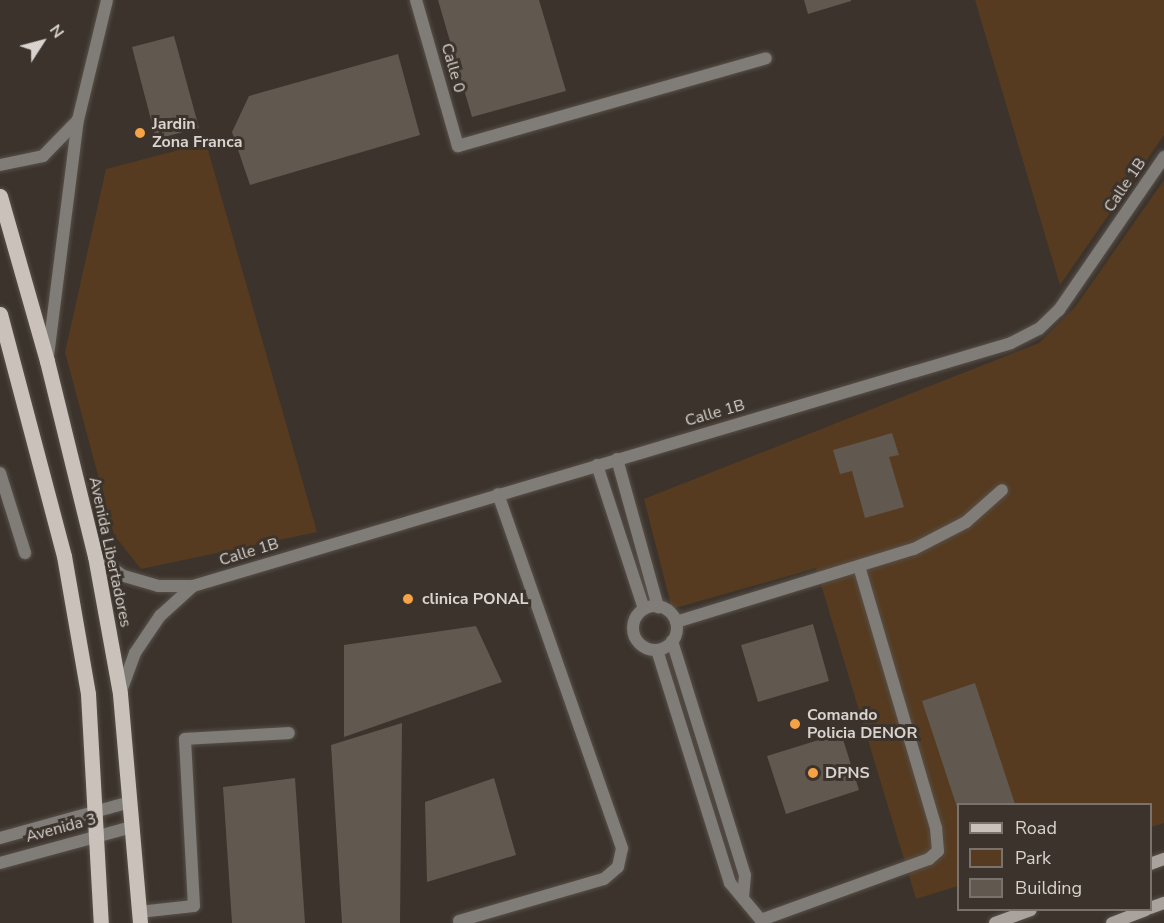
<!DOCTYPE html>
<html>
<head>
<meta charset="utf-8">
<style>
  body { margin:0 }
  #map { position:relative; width:1164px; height:923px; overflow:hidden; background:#3b332c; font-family:"Nunito Sans",sans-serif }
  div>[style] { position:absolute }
  .green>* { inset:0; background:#563b20 }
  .building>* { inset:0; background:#615850 }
  .roads { filter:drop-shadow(0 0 2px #575049) drop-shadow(0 0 2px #575049) }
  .lane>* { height:12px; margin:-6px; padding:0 6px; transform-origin:6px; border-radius:6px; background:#807c78 }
  .street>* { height:12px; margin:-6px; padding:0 6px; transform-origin:6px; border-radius:6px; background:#807c78 }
  .street>.ring { margin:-6px; padding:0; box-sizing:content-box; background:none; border:12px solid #807c78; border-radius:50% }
  .secondary>* { height:12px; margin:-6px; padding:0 6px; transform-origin:6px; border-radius:6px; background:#aaa39d }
  .primary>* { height:15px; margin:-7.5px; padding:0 7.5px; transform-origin:7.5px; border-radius:7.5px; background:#cac2ba }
  .dots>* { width:16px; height:16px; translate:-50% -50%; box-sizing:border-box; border:3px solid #3b332c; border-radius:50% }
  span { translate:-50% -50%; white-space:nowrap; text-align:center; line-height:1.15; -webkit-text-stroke:6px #3b332c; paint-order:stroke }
  .street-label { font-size:16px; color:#d9d3cf }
  .poi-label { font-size:16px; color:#d9d3cf; font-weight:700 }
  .left { translate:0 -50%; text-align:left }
  .legend { position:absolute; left:957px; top:803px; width:195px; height:108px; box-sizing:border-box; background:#3b332c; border:2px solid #7a736d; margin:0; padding:8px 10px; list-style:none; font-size:18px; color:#d9d3cf }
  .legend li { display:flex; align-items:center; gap:12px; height:30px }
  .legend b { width:30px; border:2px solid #7a736d }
  .north { position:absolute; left:12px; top:12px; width:60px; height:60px; -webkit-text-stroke:4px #3b332c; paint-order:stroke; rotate:54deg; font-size:16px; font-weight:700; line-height:24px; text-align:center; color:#d9d3cf }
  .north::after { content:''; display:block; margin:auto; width:21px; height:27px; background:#d9d3cf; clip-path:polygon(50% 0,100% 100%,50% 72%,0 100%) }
</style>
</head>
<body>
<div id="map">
  <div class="green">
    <div style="clip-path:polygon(975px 0,1164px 0,1164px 135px,1060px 285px)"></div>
    <div style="clip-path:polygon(206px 143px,317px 532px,141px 569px,114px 535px,65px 352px,106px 169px)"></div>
    <div style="clip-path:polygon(1164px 180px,1164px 823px,1151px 827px,1150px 804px,958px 804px,958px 886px,916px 899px,816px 568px,672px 609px,644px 499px,1039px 343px,1075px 307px)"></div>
  </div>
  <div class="building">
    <div style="clip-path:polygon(438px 0,539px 0,566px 91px,472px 117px)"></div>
    <div style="clip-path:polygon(804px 0,851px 0,851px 1px,808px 14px)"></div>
    <div style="clip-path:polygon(174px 36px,199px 128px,156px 139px,132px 47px)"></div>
    <div style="clip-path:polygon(398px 54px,420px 135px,250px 185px,232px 132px,249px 96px)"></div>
    <div style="clip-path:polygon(892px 433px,899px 455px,889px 457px,904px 507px,865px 518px,852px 471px,840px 474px,833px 450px)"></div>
    <div style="clip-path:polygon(813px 624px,829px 681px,758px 702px,741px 645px)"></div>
    <div style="clip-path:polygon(476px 626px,502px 682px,344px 737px,344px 645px)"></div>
    <div style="clip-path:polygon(975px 683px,1015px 804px,958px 804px,958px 810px,922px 701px)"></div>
    <div style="clip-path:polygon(402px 723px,400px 923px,342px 923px,331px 745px)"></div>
    <div style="clip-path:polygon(841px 733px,859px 790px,786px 814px,767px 756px)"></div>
    <div style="clip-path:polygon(295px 778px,305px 923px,232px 923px,223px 787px)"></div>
    <div style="clip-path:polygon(494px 778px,516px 855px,427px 882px,425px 802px)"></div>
  </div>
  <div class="roads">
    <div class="lane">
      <div style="left:458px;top:146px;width:320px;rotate:-15.9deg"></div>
      <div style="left:0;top:473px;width:84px;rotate:72.6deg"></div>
      <div style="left:139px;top:912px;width:55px;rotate:-6.2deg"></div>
      <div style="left:194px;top:906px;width:167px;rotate:-93.1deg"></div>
      <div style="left:185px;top:739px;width:104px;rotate:-3.3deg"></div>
      <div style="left:459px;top:921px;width:151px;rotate:-16.2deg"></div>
      <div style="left:604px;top:879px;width:18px;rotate:-41deg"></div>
      <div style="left:618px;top:867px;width:19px;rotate:-78deg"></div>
      <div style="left:622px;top:848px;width:375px;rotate:-109.3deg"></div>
    </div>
    <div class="street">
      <div style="left:416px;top:0;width:152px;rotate:74deg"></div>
      <div style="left:0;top:165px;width:44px;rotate:-11.8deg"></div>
      <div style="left:43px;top:156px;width:49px;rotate:-45.8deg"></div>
      <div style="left:48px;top:356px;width:238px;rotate:-82.8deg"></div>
      <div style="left:78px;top:120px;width:123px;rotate:-76.4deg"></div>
      <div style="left:617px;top:459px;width:154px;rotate:74.5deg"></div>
      <div style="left:597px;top:465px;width:151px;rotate:71.9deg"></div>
      <div style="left:95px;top:556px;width:35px;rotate:35deg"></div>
      <div style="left:124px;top:576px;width:35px;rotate:16deg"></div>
      <div style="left:158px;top:586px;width:35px"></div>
      <div style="left:193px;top:586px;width:853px;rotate:-16.54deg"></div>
      <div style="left:1011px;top:343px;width:31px;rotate:-27deg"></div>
      <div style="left:1039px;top:329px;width:28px;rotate:-44deg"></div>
      <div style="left:1059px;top:310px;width:186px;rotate:-55.5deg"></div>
      <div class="ring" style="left:633px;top:606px;width:32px;height:32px"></div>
      <div style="left:676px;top:622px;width:249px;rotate:-17.1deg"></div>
      <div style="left:914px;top:549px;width:59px;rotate:-27.4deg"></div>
      <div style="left:966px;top:522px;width:48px;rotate:-41.6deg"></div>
      <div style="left:672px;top:641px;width:245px;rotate:72.7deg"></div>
      <div style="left:745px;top:875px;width:22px;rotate:95deg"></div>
      <div style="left:657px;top:650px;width:244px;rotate:72.6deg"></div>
      <div style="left:730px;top:883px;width:48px;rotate:50deg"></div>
      <div style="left:761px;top:920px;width:179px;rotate:-20deg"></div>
      <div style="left:929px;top:859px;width:12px;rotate:-42deg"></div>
      <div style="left:938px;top:851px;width:23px;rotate:-95deg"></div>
      <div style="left:936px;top:828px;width:272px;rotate:-106.4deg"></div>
      <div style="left:120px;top:694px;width:44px;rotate:-69.9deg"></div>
      <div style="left:135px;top:653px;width:45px;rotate:-56deg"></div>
      <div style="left:160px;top:616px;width:45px;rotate:-42.3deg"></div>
      <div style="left:0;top:838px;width:135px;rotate:-15.5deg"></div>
      <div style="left:0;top:863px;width:137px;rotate:-15.3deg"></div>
    </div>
    <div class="secondary">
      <div style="left:1150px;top:864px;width:15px;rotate:-20deg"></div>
      <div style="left:1150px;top:908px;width:15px;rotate:-20deg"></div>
      <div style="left:995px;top:923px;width:38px;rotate:-20deg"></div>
      <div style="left:1112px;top:923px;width:36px;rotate:-21deg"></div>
    </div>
    <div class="primary">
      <div style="left:0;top:196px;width:172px;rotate:74.1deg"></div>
      <div style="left:47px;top:361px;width:201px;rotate:76.2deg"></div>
      <div style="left:95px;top:556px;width:140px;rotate:79.7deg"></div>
      <div style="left:120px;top:694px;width:230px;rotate:85deg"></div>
      <div style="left:0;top:314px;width:250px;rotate:75.2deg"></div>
      <div style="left:64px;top:556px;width:140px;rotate:80.1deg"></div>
      <div style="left:88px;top:694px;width:229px;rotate:86.8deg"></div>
    </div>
  </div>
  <div class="dots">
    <div style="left:140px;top:133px;background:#f6a247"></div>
    <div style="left:408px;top:599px;background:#f6a247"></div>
    <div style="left:795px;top:724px;background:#f6a247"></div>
    <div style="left:813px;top:773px;background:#f6a247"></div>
  </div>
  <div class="street-label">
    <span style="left:453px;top:68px;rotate:74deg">Calle 0</span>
    <span style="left:1125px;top:185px;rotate:-56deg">Calle 1B</span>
    <span style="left:715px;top:413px;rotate:-16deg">Calle 1B</span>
    <span style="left:110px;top:552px;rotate:78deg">Avenida Libertadores</span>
    <span style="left:249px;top:552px;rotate:-17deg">Calle 1B</span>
    <span style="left:61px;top:828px;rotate:-15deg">Avenida 3</span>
  </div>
  <div class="poi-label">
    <span class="left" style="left:152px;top:133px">Jardin<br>Zona Franca</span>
    <span class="left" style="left:422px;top:599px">clinica PONAL</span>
    <span class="left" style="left:807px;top:724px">Comando<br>Policia DENOR</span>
    <span class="left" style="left:825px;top:773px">DPNS</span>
  </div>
  <ul class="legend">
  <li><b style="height:8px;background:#cac2ba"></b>Road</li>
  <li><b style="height:16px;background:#563b20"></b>Park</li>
  <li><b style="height:16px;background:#615850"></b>Building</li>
  </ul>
  <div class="north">N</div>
</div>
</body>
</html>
